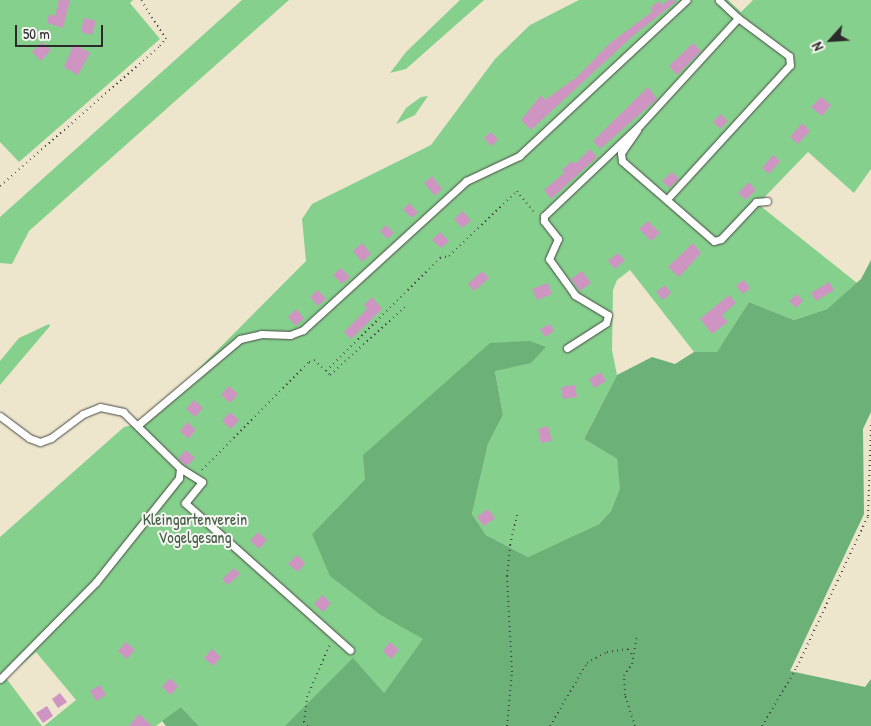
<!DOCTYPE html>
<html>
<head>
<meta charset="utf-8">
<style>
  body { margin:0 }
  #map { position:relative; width:871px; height:726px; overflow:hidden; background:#ede6cd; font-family:"Patrick Hand",sans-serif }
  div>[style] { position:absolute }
  .green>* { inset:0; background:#86d08d }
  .forest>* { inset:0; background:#6cb278 }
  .building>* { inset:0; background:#ce95c3 }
  .path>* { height:2px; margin-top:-1px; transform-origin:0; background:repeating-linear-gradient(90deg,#484743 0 1px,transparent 0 5px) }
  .roads { filter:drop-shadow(0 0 1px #484743) drop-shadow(0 0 1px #484743) }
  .service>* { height:7px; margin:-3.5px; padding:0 3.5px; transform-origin:3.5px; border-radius:3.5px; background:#fff }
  span { translate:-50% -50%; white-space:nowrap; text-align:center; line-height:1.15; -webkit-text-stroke:4px #f6f6f2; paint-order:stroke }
  .park-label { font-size:16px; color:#465d48 }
  .north { position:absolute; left:806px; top:15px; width:50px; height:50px; -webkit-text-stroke:4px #f6f6f2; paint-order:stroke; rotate:244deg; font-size:14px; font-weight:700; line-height:20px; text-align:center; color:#2b2b2b }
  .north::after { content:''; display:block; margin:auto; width:18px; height:22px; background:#2b2b2b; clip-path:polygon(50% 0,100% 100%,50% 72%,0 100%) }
  .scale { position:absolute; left:15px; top:25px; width:88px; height:22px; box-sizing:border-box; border:2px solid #2b2b2b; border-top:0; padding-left:6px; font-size:15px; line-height:18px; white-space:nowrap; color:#2b2b2b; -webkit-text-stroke:4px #f6f6f2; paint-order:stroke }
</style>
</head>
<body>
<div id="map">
  <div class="green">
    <div style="clip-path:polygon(0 0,133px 0,130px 3px,160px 39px,19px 162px,0 142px)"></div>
    <div style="clip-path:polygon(242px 0,289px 0,29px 231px,12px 264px,0 263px,0 217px)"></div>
    <div style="clip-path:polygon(460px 0,484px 0,406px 69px,390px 73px,406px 52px)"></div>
    <div style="clip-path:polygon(579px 0,728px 0,741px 12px,753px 0,871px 0,871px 169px,854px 193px,808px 152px,758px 204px,857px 283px,827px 309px,794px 320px,749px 302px,717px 353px,694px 352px,630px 270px,617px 280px,613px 290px,612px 350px,617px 375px,584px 439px,617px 459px,621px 489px,611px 511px,599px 524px,528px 557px,486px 535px,472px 514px,488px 444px,503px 415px,495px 371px,530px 341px,365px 479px,312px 534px,382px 616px,424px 639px,384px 693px,294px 719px,285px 726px,199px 726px,181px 707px,156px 726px,44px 726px,76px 700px,36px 652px,6px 678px,42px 726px,0 726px,0 537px,124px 427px,146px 422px,306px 261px,302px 219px,312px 204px,431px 145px,495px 59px,530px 25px)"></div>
    <div style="clip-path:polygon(428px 96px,415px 115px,396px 124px,406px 108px,421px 97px)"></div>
    <div style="clip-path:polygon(49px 324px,50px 326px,0 385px,0 361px,19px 338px)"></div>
  </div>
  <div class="forest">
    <div style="clip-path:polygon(871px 260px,871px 412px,863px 429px,864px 514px,790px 671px,865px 687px,871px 679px,871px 726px,285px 726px,353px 658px,384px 693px,423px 639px,382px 616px,330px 576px,312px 534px,365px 479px,363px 455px,490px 343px,530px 341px,546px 347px,531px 363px,495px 371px,503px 415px,488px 444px,472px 514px,486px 535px,528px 557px,599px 524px,611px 511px,620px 489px,617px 459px,584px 439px,617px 375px,652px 357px,675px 364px,694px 352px,717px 352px,749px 302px,794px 320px,827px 309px,861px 279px)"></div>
    <div style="clip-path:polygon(181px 707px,199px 726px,166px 726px,162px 721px)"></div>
  </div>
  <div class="building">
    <div style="clip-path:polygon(59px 0,70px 0,63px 28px,47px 23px,49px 14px,55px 16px)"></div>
    <div style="clip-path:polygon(669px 0,677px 1px,634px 35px,531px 130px,521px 120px,541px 95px,545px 100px,577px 77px,610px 43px,653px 11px,650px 8px,659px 1px,662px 5px)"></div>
    <div style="clip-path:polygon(84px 18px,96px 21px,92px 35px,81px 32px)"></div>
    <div style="clip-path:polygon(42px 42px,51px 50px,41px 61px,32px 52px)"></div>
    <div style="clip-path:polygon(693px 43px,701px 51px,677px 75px,669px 66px)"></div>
    <div style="clip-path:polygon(74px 44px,90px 53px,78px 75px,64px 67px)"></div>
    <div style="clip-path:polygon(648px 87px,657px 99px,600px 149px,593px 141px)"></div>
    <div style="clip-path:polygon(821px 97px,831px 105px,822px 116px,811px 107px)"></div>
    <div style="clip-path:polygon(720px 114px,728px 121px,720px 129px,713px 122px)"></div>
    <div style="clip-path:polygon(802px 123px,810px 131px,798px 144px,790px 137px)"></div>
    <div style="clip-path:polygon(491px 132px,498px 140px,491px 146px,484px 138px)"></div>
    <div style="clip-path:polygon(590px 149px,597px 157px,551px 199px,544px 190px,564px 173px,562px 170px,572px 161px,575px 164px)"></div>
    <div style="clip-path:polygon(773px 155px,780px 161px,769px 174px,762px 168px)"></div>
    <div style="clip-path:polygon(672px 172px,679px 179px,669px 188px,662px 181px)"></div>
    <div style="clip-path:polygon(432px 176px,442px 189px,435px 196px,424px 183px)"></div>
    <div style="clip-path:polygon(749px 182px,756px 190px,746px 200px,738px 193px)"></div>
    <div style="clip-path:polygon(409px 203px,418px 212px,412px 218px,403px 210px)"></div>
    <div style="clip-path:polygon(463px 211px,471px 221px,462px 228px,454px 219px)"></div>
    <div style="clip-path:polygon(648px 221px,660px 233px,651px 241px,639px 229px)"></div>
    <div style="clip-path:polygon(386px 225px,394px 233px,387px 239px,380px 231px)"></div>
    <div style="clip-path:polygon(440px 232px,449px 241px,441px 248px,432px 240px)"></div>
    <div style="clip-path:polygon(362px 243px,371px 254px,362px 262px,353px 251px)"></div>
    <div style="clip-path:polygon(693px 243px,701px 253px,679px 277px,668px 267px)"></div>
    <div style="clip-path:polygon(618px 253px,625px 260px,615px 269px,608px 261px)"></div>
    <div style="clip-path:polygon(341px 268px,350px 277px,342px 284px,333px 275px)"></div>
    <div style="clip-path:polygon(482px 271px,489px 278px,474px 291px,468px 284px)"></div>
    <div style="clip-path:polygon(582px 271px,591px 283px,580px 291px,571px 279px)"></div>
    <div style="clip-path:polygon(744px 280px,750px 288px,743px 294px,736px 286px)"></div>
    <div style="clip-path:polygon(829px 282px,834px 290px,816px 301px,811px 293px)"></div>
    <div style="clip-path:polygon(548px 283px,552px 294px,537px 300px,532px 289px)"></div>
    <div style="clip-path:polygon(665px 285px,671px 293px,663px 300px,656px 292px)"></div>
    <div style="clip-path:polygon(318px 290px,326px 299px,318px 306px,310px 297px)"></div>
    <div style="clip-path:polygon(797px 294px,803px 301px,796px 308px,789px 301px)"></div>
    <div style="clip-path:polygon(729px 295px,736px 303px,722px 315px,728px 322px,712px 334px,700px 319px)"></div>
    <div style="clip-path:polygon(372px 297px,382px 309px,351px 339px,344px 332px,367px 309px,364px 305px)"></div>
    <div style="clip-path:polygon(296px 309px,304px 318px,296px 326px,288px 317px)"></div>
    <div style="clip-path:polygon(550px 324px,554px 331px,545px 337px,540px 329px)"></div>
    <div style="clip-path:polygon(601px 372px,606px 381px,594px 388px,589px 379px)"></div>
    <div style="clip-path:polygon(575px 385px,577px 397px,563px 399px,561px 387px)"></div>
    <div style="clip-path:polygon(229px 386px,238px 394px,230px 403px,221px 395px)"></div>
    <div style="clip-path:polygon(194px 400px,203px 408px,195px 417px,186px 409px)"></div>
    <div style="clip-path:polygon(230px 412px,239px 420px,231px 429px,222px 421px)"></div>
    <div style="clip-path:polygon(187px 422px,196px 430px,188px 439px,180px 431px)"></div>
    <div style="clip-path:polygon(548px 426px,552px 441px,541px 443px,538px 429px)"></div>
    <div style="clip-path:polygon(186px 450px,195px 458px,187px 466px,178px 459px)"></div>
    <div style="clip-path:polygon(488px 509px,495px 518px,484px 526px,477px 517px)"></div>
    <div style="clip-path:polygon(258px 532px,267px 540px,259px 549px,250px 541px)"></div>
    <div style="clip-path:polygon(297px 555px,305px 563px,298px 572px,288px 564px)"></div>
    <div style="clip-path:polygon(234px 568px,240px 574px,228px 585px,222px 579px)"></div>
    <div style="clip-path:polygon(322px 595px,331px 603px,323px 612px,314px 604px)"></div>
    <div style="clip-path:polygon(126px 642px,135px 650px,127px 659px,118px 651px)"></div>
    <div style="clip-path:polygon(390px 642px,399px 650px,391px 659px,383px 651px)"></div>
    <div style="clip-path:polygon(212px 649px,221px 657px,213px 666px,204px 658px)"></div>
    <div style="clip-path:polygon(170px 678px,178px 686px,171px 695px,162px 687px)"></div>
    <div style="clip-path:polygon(100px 685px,106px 695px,96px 701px,90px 691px)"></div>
    <div style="clip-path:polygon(60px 693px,67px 702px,58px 708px,52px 699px)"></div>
    <div style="clip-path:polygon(47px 706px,53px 716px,43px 723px,36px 713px)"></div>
    <div style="clip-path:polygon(139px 714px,152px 726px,129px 726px)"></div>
  </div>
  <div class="path">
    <div style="left:0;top:186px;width:213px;rotate:-41.2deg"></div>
    <div style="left:160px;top:46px;width:9px;rotate:-49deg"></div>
    <div style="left:166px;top:39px;width:46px;rotate:-122.7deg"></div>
    <div style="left:326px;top:371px;width:161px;rotate:-44.7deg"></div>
    <div style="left:440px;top:258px;width:9px;rotate:-13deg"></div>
    <div style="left:449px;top:256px;width:94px;rotate:-43.7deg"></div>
    <div style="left:517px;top:191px;width:28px;rotate:51deg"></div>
    <div style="left:202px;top:470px;width:152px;rotate:-45.3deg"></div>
    <div style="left:309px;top:362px;width:5px;rotate:-22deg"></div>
    <div style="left:314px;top:360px;width:22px;rotate:43deg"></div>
    <div style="left:330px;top:375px;width:103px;rotate:-42.2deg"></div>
    <div style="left:308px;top:726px;width:6px;rotate:-135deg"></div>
    <div style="left:304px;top:722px;width:25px;rotate:-83deg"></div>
    <div style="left:307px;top:697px;width:58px;rotate:-66.5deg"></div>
    <div style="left:507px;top:726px;width:54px;rotate:-84.7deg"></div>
    <div style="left:512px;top:672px;width:96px;rotate:-93deg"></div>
    <div style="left:507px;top:576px;width:31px;rotate:-84deg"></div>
    <div style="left:510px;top:545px;width:32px;rotate:-77deg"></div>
    <div style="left:550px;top:726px;width:73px;rotate:-59.6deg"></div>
    <div style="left:587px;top:663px;width:23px;rotate:-29deg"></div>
    <div style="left:607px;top:652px;width:21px;rotate:-8deg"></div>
    <div style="left:628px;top:649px;width:10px;rotate:53deg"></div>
    <div style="left:635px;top:726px;width:33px;rotate:-108deg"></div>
    <div style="left:625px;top:695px;width:19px;rotate:-93deg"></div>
    <div style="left:624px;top:676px;width:14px;rotate:-56deg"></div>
    <div style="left:632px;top:664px;width:28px;rotate:-80deg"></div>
    <div style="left:762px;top:726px;width:69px;rotate:-59.3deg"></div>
    <div style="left:797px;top:667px;width:167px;rotate:-64.8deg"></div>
    <div style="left:868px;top:516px;width:92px;rotate:-88.1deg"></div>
  </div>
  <div class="roads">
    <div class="service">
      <div style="left:637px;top:130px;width:28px;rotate:125deg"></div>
      <div style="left:621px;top:153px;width:8px;rotate:83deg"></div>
      <div style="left:622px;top:161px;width:122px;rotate:41deg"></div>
      <div style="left:714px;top:241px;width:7px;rotate:-16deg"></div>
      <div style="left:721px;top:239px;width:51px;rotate:-46.6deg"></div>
      <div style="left:756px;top:202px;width:11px;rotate:-5deg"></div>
      <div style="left:668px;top:198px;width:180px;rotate:-47.5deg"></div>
      <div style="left:790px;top:65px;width:9px;rotate:-96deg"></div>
      <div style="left:789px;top:56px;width:64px;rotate:-143.3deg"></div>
      <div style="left:738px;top:18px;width:26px;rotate:-137deg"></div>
      <div style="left:567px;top:348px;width:46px;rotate:-32.7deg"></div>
      <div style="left:606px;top:323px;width:8px;rotate:-76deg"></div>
      <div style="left:608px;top:315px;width:39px;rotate:-149deg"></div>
      <div style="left:575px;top:295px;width:44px;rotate:-125.8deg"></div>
      <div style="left:549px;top:259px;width:22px;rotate:-66deg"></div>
      <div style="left:558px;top:239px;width:23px;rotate:-128deg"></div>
      <div style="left:544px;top:221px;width:5px;rotate:-90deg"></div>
      <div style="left:544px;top:216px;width:132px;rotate:-43.5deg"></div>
      <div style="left:640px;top:125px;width:145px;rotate:-47.5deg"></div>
      <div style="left:0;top:416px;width:36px;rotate:37deg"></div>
      <div style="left:29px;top:438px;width:12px;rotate:20deg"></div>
      <div style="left:40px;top:442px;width:12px;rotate:-20deg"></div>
      <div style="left:51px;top:438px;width:40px;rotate:-37deg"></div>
      <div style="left:83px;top:414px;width:18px;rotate:-22deg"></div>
      <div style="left:100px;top:407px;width:24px;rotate:12deg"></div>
      <div style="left:123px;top:412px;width:80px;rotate:44.5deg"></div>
      <div style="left:180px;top:468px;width:10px;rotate:96deg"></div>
      <div style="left:179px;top:478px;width:133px;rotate:128.6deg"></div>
      <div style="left:96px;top:582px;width:136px;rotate:134.7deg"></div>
      <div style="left:139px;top:424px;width:132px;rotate:-40.1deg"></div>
      <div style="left:240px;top:339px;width:22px;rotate:-13deg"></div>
      <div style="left:261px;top:334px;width:29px;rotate:2deg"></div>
      <div style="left:290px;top:335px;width:14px;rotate:-21deg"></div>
      <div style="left:303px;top:330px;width:221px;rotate:-42.4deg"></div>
      <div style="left:466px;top:181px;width:59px;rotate:-25.3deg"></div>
      <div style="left:519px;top:156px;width:229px;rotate:-43deg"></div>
      <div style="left:180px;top:468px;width:26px;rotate:32deg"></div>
      <div style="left:202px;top:482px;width:27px;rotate:129deg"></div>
      <div style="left:185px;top:503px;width:221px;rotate:41.7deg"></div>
    </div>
  </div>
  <div class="park-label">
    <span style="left:195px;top:528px">Kleingartenverein<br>Vogelgesang</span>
  </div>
  <div class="north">N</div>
  <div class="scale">50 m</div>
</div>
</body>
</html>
